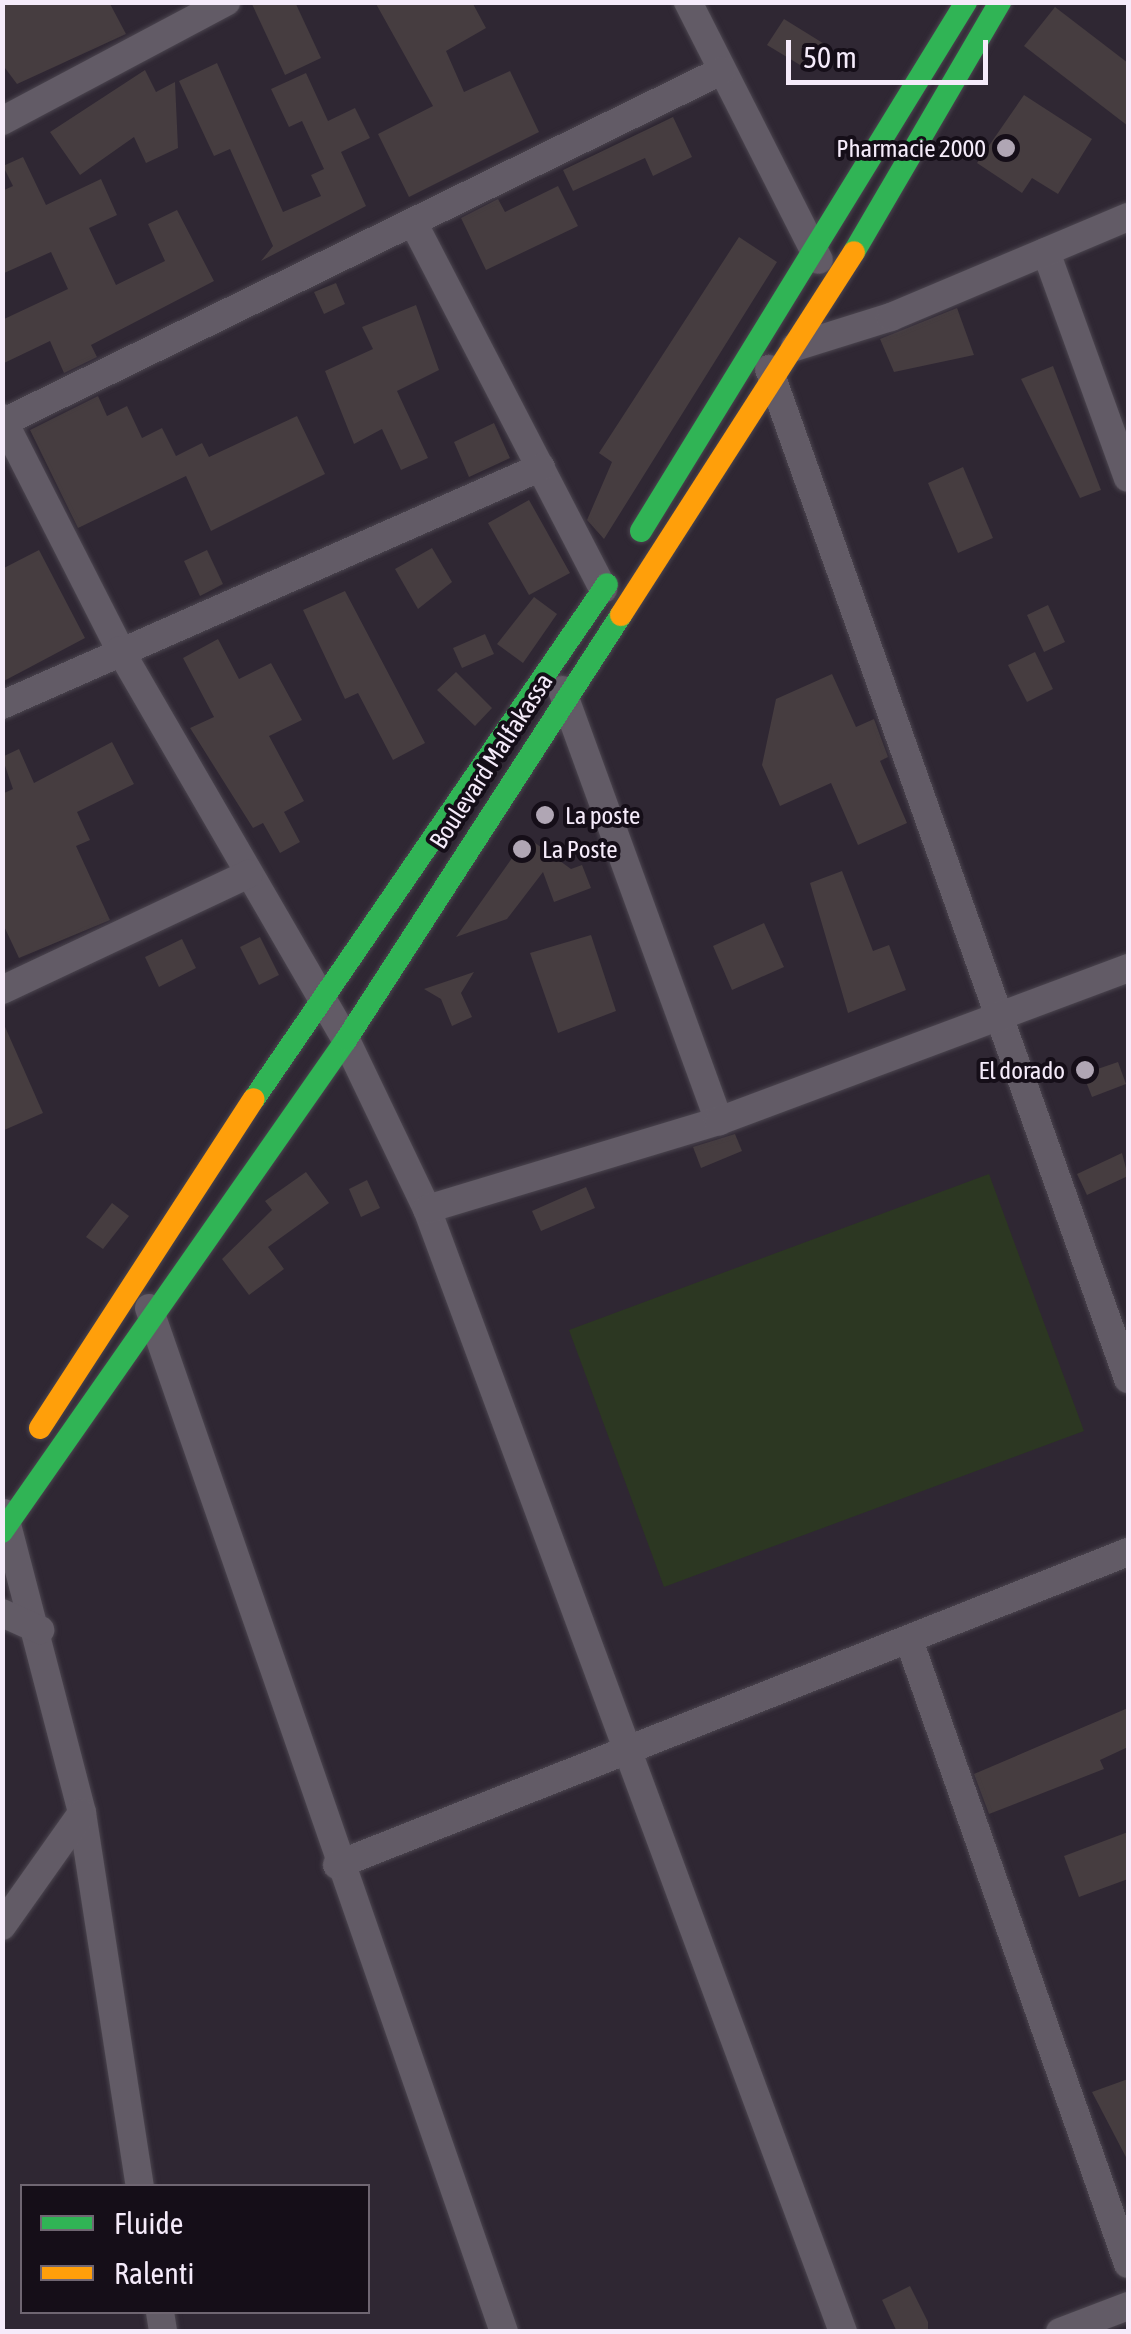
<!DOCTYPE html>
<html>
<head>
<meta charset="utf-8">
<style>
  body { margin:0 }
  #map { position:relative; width:1131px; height:2334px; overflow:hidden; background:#2f2733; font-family:"Asap Condensed",sans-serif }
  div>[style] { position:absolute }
  .green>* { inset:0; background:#2c3722 }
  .building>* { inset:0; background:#463d40 }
  .roads { filter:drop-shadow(0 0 2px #4b454f) drop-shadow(0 0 2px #4b454f) }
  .street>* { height:28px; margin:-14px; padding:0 14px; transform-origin:14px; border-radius:14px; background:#625b66 }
  .fast>* { height:22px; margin:-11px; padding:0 11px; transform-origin:11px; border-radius:11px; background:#30b455 }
  .slow>* { height:22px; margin:-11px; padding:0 11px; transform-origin:11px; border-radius:11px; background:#ff9f0a }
  .dots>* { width:28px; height:28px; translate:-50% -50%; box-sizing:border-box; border:5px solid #150e18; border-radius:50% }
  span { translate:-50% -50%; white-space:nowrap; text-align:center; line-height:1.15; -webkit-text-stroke:8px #150e18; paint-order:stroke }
  .poi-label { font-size:25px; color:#f5ebfa }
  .right { translate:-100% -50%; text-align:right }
  .left { translate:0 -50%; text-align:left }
  .street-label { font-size:25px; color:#f5ebfa }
  .frame { position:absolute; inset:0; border:5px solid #f5ebfa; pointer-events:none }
  .legend { position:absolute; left:20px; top:2184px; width:350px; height:130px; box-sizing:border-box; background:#150e18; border:2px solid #6f6672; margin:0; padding:12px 18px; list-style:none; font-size:30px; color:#f5ebfa }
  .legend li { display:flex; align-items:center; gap:20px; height:50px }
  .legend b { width:50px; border:2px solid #6f6672 }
  .scale { position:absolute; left:786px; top:40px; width:202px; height:45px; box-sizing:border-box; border:5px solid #f5ebfa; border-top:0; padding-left:12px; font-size:30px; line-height:35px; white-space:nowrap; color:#f5ebfa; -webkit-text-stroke:8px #150e18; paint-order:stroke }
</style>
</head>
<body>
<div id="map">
  <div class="green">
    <div style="clip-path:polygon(989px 1174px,1084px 1431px,664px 1587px,569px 1330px)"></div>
  </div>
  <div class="building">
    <div style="clip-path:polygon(2px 2px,109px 2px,126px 34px,17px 84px,2px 64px)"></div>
    <div style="clip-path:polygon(251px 2px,295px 2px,321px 58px,285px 75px)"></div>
    <div style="clip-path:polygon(375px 2px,472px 2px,486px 28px,446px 51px,464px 92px,510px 71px,539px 132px,409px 197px,378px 134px,433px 106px)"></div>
    <div style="clip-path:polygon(1055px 7px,1128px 63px,1128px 126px,1024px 46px)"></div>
    <div style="clip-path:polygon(784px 19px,826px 45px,810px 71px,767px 45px)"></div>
    <div style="clip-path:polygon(217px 63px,283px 212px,321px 196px,311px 175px,324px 169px,302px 121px,289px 127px,271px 89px,306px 73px,328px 121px,355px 108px,370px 138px,341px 152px,366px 206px,261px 261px,273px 246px,230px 149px,214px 156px,179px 81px)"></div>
    <div style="clip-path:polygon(145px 70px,156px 92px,175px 82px,178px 148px,146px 163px,134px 137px,80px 175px,50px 132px)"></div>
    <div style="clip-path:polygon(1024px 95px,1092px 139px,1058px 194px,1032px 178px,1022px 193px,977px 163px)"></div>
    <div style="clip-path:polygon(673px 117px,692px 157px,653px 176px,645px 158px,573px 191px,563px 170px)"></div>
    <div style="clip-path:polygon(23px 157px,46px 205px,101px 179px,117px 215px,89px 228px,116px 285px,165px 261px,148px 224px,177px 210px,214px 281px,91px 345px,97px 357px,64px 373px,50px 341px,2px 364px,2px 320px,68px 289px,51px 252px,2px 274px,2px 191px,13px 186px,3px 166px)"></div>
    <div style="clip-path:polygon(558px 186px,578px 226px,486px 270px,461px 218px,498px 199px,505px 212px)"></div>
    <div style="clip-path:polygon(739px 237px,777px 262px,604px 539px,587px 520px,612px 462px,599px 453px)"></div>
    <div style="clip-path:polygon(336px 283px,345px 304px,324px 314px,314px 292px)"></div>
    <div style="clip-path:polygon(416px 305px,439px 370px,397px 391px,428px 458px,401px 470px,382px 429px,354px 444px,325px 371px,373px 349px,362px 327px)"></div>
    <div style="clip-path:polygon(957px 308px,974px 355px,894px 372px,880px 339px)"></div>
    <div style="clip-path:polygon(1053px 366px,1101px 490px,1080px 498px,1021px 379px)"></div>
    <div style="clip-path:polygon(98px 396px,107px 416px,127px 406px,142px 438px,162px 428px,176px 456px,202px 443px,209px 457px,297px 416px,325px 474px,211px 531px,186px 476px,78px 528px,30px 430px)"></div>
    <div style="clip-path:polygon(494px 423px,510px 458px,469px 477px,454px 442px)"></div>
    <div style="clip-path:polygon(963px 467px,993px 538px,958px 553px,928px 483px)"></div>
    <div style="clip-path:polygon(529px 500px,570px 573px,529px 595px,488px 523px)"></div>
    <div style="clip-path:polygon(432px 548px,452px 582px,418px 609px,395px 569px)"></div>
    <div style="clip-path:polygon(39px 550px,85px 638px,2px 682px,2px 569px)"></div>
    <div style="clip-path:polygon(207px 550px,223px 584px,200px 596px,184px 561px)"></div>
    <div style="clip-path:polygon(345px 591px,425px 743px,393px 760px,358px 693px,345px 699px,303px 610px)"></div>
    <div style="clip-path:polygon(534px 597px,557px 614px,523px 663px,497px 644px)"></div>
    <div style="clip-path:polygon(1048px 605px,1065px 642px,1044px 652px,1027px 615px)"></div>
    <div style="clip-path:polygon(485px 634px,494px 654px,462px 668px,453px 648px)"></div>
    <div style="clip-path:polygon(218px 639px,239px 679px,271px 663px,302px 720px,269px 736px,304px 801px,284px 812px,300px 842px,280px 853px,263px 823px,253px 828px,190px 728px,214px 717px,183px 658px)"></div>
    <div style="clip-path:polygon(1035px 652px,1053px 689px,1027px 702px,1008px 665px)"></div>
    <div style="clip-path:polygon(456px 672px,492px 708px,475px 726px,437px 690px)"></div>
    <div style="clip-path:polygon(832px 674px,856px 727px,874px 719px,888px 757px,880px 761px,907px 823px,858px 845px,831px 783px,780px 806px,762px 765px,776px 699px)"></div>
    <div style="clip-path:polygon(112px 742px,134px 784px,77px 812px,90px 840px,76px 846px,110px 920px,19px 958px,2px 922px,2px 794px,13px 789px,2px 757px,19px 749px,34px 783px)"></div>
    <div style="clip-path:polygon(527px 837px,571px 869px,582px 865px,591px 888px,554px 902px,543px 872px,507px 919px,456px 937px)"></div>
    <div style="clip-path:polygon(842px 871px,873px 951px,889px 945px,906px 990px,848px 1013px,810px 883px)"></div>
    <div style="clip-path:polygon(764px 923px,784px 967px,732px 990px,713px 946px)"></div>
    <div style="clip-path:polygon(591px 935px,616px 1011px,558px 1033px,530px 953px)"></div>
    <div style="clip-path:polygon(260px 937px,279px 975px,259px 985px,240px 947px)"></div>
    <div style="clip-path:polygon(182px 939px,196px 968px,159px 987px,145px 957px)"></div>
    <div style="clip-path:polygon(474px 972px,461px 993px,472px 1017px,452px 1026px,441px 999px,424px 989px)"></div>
    <div style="clip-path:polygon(2px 1020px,43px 1113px,2px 1131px)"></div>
    <div style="clip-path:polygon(1118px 1062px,1126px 1084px,1092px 1097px,1083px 1074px)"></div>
    <div style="clip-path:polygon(735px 1134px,742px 1151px,701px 1168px,693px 1147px)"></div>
    <div style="clip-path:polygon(1122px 1153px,1128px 1176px,1087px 1195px,1077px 1174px)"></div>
    <div style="clip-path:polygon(306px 1172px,329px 1203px,268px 1247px,284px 1269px,249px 1295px,222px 1259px,272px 1210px,265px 1201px)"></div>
    <div style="clip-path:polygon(367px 1180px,380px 1208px,361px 1217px,349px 1189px)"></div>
    <div style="clip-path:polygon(586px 1187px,595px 1208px,541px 1231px,532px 1211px)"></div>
    <div style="clip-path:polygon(112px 1203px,129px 1216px,103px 1249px,86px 1237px)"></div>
    <div style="clip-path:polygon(1128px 1708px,1128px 1747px,1100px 1760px,1104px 1769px,989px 1814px,974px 1774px)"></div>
    <div style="clip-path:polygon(1128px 1832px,1128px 1879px,1079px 1897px,1064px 1856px)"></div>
    <div style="clip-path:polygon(1128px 2079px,1128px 2161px,1092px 2092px)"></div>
    <div style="clip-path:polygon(910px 2286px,928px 2322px,928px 2332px,897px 2332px,882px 2300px)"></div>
  </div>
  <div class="roads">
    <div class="street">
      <div style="left:688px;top:2px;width:289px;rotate:63.1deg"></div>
      <div style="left:2px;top:121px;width:254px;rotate:-28deg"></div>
      <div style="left:414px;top:224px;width:411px;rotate:62.6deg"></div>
      <div style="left:1046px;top:252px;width:240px;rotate:70.1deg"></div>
      <div style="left:795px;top:347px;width:101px;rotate:-17.4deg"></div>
      <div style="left:891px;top:317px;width:257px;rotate:-22.9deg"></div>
      <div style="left:769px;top:369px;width:1072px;rotate:70.43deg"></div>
      <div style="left:2px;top:418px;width:260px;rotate:63deg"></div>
      <div style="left:120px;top:650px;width:451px;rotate:59.9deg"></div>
      <div style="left:346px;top:1040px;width:187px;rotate:64.4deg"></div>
      <div style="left:427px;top:1209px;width:1198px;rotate:69.67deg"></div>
      <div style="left:2px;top:423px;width:801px;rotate:-26.08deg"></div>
      <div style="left:562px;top:690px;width:459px;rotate:70deg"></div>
      <div style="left:2px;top:705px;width:589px;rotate:-23.82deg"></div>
      <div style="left:2px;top:990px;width:273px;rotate:-25.2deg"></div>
      <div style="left:427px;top:1209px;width:305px;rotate:-16.8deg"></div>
      <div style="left:719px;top:1121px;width:437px;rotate:-20.5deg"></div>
      <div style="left:149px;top:1308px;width:1084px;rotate:70.88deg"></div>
      <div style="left:4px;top:1513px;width:310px;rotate:75.4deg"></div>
      <div style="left:82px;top:1813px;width:377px;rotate:81.2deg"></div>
      <div style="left:2px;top:1613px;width:42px;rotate:24.1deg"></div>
      <div style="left:910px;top:1643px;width:658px;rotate:70.66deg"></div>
      <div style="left:337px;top:1865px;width:851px;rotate:-21.59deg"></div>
      <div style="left:2px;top:1926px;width:138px;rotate:-54.7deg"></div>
      <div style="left:160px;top:2312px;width:20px;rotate:81deg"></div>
      <div style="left:1060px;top:2332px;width:73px;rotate:-20.9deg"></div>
    </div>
    <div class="fast">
      <div style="left:854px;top:252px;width:290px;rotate:-59.7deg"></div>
      <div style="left:641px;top:531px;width:621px;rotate:-58.43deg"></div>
      <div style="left:254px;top:1099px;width:624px;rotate:-55.57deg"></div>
      <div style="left:2px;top:1532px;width:600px;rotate:-55.04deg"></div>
      <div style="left:346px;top:1040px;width:506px;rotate:-57.09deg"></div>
    </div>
    <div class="slow">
      <div style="left:621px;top:615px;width:431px;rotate:-57.3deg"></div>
      <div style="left:40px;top:1428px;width:392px;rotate:-57deg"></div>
    </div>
  </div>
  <div class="dots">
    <div style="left:1006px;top:148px;background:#b0a6b4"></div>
    <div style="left:545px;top:815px;background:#b0a6b4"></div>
    <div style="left:522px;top:849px;background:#b0a6b4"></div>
    <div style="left:1085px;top:1070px;background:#b0a6b4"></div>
  </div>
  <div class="poi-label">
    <span class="right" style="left:986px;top:148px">Pharmacie 2000</span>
    <span class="left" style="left:565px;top:815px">La poste</span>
    <span class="left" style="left:542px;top:849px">La Poste</span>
    <span class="right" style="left:1065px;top:1070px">El dorado</span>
  </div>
  <div class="street-label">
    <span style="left:491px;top:761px;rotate:-57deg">Boulevard Malfakassa</span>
  </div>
  <div class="frame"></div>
  <ul class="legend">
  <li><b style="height:12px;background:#30b455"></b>Fluide</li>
  <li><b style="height:12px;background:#ff9f0a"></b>Ralenti</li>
  </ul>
  <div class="scale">50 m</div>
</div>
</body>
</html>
